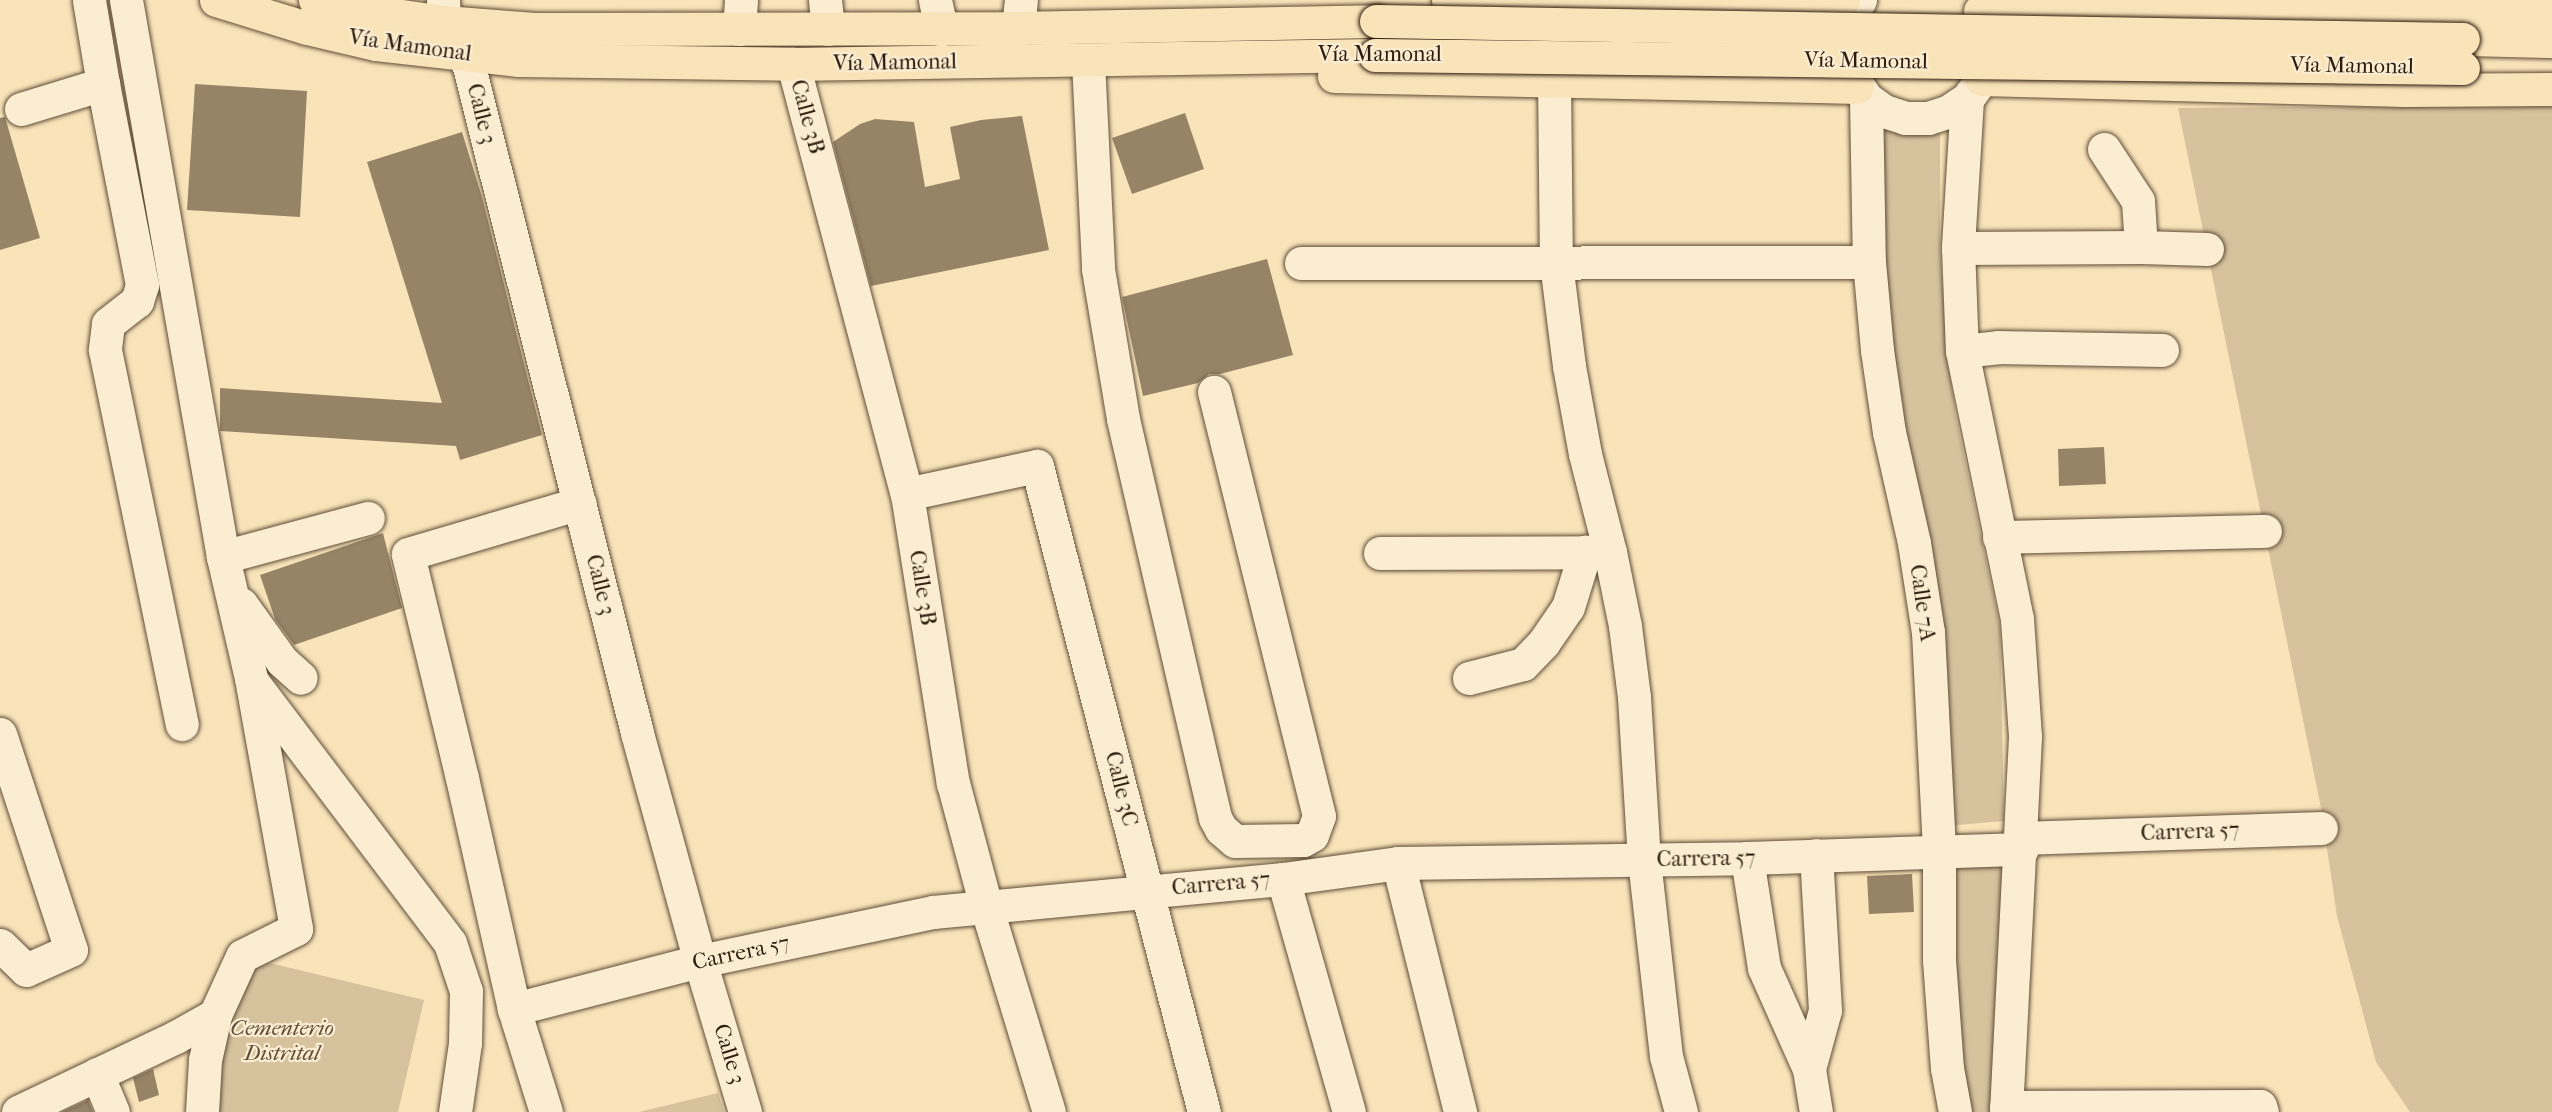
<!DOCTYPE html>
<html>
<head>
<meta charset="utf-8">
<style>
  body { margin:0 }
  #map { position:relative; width:2552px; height:1112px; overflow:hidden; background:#f9e4ba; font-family:"IM FELL French Canon",serif }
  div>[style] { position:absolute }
  .green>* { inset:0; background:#d6c29d }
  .building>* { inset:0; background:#978467 }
  .roads { filter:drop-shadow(0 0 2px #604d38) drop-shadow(0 0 2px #604d38) }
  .minor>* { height:33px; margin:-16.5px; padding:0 16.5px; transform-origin:16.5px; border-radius:16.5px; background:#fbedd2 }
  .major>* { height:33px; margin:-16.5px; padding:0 16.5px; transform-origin:16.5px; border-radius:16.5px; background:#f9e4ba }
  .bridges { filter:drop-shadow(0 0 2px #2d1b0d) drop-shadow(0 0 2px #2d1b0d) }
  .major-bridge>* { height:33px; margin:-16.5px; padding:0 16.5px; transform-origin:16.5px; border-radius:16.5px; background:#f9e4ba }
  span { translate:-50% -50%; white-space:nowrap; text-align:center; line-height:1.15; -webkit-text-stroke:4.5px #fbedd2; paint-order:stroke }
  .street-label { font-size:22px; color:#2d1b0d }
  .park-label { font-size:22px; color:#604d38; font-style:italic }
</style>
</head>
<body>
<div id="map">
  <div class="green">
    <div style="clip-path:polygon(2552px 105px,2552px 1112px,2410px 1112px,2376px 1062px,2337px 916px,2321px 808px,2178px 108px)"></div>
    <div style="clip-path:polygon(1874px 115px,1940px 119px,1940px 250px,1947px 355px,1956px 417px,2000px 627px,2004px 821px,1946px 826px,1878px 261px)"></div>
    <div style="clip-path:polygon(1948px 862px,2003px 864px,1994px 1112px,1967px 1112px)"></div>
    <div style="clip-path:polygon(228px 953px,424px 1000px,398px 1112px,197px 1112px)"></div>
    <div style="clip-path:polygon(718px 1093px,724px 1112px,639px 1112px)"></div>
  </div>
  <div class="building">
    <div style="clip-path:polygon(195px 84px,307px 91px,300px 217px,187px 210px)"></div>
    <div style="clip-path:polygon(1185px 113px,1204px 169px,1132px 194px,1112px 138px)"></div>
    <div style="clip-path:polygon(1022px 116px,1049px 250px,871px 286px,833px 142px,860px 124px,875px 119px,914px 122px,925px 187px,960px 179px,950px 127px,981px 120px)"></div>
    <div style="clip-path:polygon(5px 117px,40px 238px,0 250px,0 118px)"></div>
    <div style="clip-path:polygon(462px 132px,482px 197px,542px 435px,460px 460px,456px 446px,220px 431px,220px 388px,442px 403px,367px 162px)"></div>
    <div style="clip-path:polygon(1267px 259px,1293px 355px,1220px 374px,1209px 374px,1198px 383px,1143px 396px,1122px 297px)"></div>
    <div style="clip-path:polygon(2104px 447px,2106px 484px,2059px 486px,2058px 449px)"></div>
    <div style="clip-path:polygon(383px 533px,402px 608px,294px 645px,275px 619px,260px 575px)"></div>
    <div style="clip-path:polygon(1912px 874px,1914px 912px,1869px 914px,1867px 876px)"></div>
    <div style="clip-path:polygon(153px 1069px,159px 1095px,139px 1102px,133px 1078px)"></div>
    <div style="clip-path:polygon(88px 1100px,93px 1112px,62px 1112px)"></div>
  </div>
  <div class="roads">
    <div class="minor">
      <div style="left:126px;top:0;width:565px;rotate:80.12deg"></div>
      <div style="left:223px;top:557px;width:124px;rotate:77deg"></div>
      <div style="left:251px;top:678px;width:255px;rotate:79.8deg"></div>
      <div style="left:296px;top:929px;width:60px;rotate:153.4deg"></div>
      <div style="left:242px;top:956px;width:65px;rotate:114.6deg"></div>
      <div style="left:215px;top:1015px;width:46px;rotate:102.5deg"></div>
      <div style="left:205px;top:1060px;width:52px;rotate:93.3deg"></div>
      <div style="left:443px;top:0;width:22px;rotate:87deg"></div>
      <div style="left:825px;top:0;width:29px;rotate:84deg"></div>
      <div style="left:935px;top:0;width:30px;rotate:78deg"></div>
      <div style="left:1860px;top:0;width:19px;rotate:122deg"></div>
      <div style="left:1850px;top:16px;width:19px;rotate:106deg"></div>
      <div style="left:1845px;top:34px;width:19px;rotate:93deg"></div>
      <div style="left:1844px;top:53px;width:18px;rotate:77deg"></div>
      <div style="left:1848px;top:71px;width:32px;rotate:56deg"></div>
      <div style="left:1866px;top:98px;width:22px;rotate:36deg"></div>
      <div style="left:1884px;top:111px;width:22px;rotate:18deg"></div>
      <div style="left:1905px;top:118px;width:23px"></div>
      <div style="left:1928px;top:118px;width:22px;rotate:-18deg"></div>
      <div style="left:1949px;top:111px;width:22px;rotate:-34deg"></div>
      <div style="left:1967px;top:99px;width:17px;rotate:-54deg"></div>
      <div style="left:1018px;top:28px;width:28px;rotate:-84deg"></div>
      <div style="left:739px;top:29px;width:29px;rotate:-86deg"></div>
      <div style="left:466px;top:55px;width:699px;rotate:75.84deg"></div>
      <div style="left:637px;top:733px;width:237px;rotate:74.6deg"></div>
      <div style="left:700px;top:961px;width:158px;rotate:73.4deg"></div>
      <div style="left:1088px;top:61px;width:208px;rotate:87.2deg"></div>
      <div style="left:1098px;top:269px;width:152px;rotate:80.5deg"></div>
      <div style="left:1123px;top:419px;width:409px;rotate:77deg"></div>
      <div style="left:1215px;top:818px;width:13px;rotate:61deg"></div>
      <div style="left:1221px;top:829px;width:18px;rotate:41deg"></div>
      <div style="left:1235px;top:841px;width:68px;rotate:-0.8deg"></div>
      <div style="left:1303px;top:840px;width:10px;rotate:-29deg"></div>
      <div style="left:1312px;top:835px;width:20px;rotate:-70deg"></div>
      <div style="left:1319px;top:816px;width:437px;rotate:-103.9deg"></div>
      <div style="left:793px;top:64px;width:445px;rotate:75.2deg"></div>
      <div style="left:907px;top:494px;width:293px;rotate:81deg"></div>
      <div style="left:953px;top:783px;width:127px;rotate:75deg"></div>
      <div style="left:986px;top:906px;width:215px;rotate:73deg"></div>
      <div style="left:1554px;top:79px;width:184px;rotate:89.4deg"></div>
      <div style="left:1556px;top:263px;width:104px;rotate:82.8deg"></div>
      <div style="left:1569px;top:366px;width:89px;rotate:79.7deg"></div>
      <div style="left:1585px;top:454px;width:101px;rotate:75.7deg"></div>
      <div style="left:1610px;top:552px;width:76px;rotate:78.5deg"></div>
      <div style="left:1625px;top:626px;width:72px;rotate:82.8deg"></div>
      <div style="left:1634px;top:697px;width:163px;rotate:86.5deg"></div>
      <div style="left:1644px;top:860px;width:197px;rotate:83.6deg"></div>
      <div style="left:1666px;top:1056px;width:58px;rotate:75deg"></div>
      <div style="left:103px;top:84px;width:205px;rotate:79deg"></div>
      <div style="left:142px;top:285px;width:17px;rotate:107deg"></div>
      <div style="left:137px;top:301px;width:37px;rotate:142deg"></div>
      <div style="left:108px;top:324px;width:26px;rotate:97deg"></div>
      <div style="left:105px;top:350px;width:382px;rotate:78.4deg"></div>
      <div style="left:1866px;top:98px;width:164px;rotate:89deg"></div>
      <div style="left:1869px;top:262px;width:88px;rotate:84.8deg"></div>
      <div style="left:1877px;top:350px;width:83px;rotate:81.7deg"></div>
      <div style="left:1889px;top:432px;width:114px;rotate:77.3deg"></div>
      <div style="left:1914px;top:543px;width:90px;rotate:81.1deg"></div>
      <div style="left:1928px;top:632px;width:218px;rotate:87.1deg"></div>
      <div style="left:1939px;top:850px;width:110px;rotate:90deg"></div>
      <div style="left:1939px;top:960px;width:108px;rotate:85.8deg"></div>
      <div style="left:1947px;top:1068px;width:45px;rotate:79.7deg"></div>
      <div style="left:1967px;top:99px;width:149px;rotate:93.5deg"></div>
      <div style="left:1958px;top:248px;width:103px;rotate:87.8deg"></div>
      <div style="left:1962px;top:351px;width:274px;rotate:78.4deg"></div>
      <div style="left:2017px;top:619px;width:118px;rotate:86.1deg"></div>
      <div style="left:2025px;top:737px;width:375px;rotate:92.9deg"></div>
      <div style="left:21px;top:109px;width:86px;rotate:-17deg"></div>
      <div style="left:103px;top:84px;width:85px;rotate:-99.5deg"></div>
      <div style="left:2104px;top:149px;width:62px;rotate:56.8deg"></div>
      <div style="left:2138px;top:201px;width:46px;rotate:86.3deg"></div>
      <div style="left:1958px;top:248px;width:183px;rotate:-0.3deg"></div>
      <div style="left:2141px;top:247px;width:66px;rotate:1.7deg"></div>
      <div style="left:1301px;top:263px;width:568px;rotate:-0.1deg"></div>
      <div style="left:1962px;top:351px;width:36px;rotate:-6deg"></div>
      <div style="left:1998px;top:347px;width:164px;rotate:1deg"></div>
      <div style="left:907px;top:494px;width:133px;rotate:-12.2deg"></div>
      <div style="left:1037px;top:466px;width:667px;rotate:75.51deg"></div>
      <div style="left:1999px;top:537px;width:266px;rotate:-1.3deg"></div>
      <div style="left:1380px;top:553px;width:230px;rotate:-0.2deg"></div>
      <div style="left:223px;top:557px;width:150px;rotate:-15.1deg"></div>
      <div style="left:241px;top:604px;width:70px;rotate:54.3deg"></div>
      <div style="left:282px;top:661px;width:25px;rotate:42deg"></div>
      <div style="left:1469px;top:678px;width:56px;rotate:-14.5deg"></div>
      <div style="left:1523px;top:664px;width:30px;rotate:-46deg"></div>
      <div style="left:1544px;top:642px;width:42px;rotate:-55.6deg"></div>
      <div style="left:1568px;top:607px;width:58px;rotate:-72.8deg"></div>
      <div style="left:255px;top:685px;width:323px;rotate:52.9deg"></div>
      <div style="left:450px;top:943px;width:51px;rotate:71.6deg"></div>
      <div style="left:466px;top:991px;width:52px;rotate:91.1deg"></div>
      <div style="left:465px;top:1043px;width:70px;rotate:98.2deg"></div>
      <div style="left:0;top:734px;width:227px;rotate:71.8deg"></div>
      <div style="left:71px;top:950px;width:49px;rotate:156deg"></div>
      <div style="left:26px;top:970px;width:36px;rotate:-136deg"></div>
      <div style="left:2022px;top:838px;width:299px;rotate:-1.9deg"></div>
      <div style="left:1747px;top:858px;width:111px;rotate:81.2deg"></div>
      <div style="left:1764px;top:968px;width:111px;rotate:66deg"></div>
      <div style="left:1809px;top:1069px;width:44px;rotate:80.8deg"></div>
      <div style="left:1398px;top:863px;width:257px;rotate:76deg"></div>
      <div style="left:1283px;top:879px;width:242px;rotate:74.2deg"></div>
      <div style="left:514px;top:1009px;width:192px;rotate:-14.5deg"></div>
      <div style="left:700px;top:961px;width:238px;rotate:-11.9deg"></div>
      <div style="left:933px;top:912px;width:352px;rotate:-5.4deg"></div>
      <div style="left:1283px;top:879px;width:116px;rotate:-7.9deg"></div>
      <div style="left:1398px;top:863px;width:349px;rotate:-0.8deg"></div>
      <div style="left:1747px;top:858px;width:275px;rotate:-1.9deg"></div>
      <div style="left:1809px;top:1069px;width:61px;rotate:-74.8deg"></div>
      <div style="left:1825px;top:1010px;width:155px;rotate:-93.3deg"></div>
      <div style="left:97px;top:1074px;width:41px;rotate:67.2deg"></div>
      <div style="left:2006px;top:1107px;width:254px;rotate:-0.2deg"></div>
      <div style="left:2260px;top:1106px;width:6px;rotate:72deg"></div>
      <div style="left:18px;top:1112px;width:175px;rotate:-25.4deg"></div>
      <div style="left:176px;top:1037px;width:45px;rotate:-29.4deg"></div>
      <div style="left:546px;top:1112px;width:108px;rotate:-107.3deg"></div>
      <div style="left:514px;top:1009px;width:237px;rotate:-102.7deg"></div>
      <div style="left:462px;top:778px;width:230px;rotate:-103.6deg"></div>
      <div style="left:408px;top:554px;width:179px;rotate:-16.5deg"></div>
    </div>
    <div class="major">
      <div style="left:216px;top:0;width:95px;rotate:17.1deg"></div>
      <div style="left:307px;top:28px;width:71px;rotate:13.1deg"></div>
      <div style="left:376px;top:44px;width:144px;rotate:6.4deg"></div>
      <div style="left:519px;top:60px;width:274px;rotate:0.8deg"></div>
      <div style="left:793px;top:64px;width:582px;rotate:-0.89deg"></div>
      <div style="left:315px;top:0;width:26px;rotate:16deg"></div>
      <div style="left:340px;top:7px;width:105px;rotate:8.2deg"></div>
      <div style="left:444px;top:22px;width:90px;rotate:4.4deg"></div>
      <div style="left:534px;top:29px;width:484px;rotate:-0.1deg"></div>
      <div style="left:1018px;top:28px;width:358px;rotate:-1.1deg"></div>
      <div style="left:1448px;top:0;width:395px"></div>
      <div style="left:1980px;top:11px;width:572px;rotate:0.5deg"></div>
      <div style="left:2463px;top:39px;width:89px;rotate:1.3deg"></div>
      <div style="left:1334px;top:76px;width:523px;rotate:1.2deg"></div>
      <div style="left:1981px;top:79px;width:424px;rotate:1.5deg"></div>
      <div style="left:2405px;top:90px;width:147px;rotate:-0.4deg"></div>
    </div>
  </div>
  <div class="bridges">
    <div class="major-bridge">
      <div style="left:1376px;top:21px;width:1087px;rotate:0.95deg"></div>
      <div style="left:1375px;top:55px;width:1088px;rotate:0.68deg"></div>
    </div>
  </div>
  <div class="street-label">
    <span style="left:410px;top:46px;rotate:8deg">Vía Mamonal</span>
    <span style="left:1380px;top:55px">Vía Mamonal</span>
    <span style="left:1866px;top:61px;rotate:1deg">Vía Mamonal</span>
    <span style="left:895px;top:63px;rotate:-1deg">Vía Mamonal</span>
    <span style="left:2352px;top:66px;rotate:1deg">Vía Mamonal</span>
    <span style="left:481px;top:114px;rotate:76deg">Calle 3</span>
    <span style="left:807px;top:117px;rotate:75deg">Calle 3B</span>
    <span style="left:600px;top:585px;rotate:76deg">Calle 3</span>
    <span style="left:922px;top:588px;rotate:81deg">Calle 3B</span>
    <span style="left:1922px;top:603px;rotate:82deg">Calle 7A</span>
    <span style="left:1121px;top:789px;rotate:76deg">Calle 3C</span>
    <span style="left:2190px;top:832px;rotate:-2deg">Carrera 57</span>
    <span style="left:1706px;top:859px;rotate:-1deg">Carrera 57</span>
    <span style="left:1221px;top:884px;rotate:-5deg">Carrera 57</span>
    <span style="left:741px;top:953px;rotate:-12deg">Carrera 57</span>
    <span style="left:729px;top:1054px;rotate:73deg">Calle 3</span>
  </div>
  <div class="park-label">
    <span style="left:282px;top:1041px">Cementerio<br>Distrital</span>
  </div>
</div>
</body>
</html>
